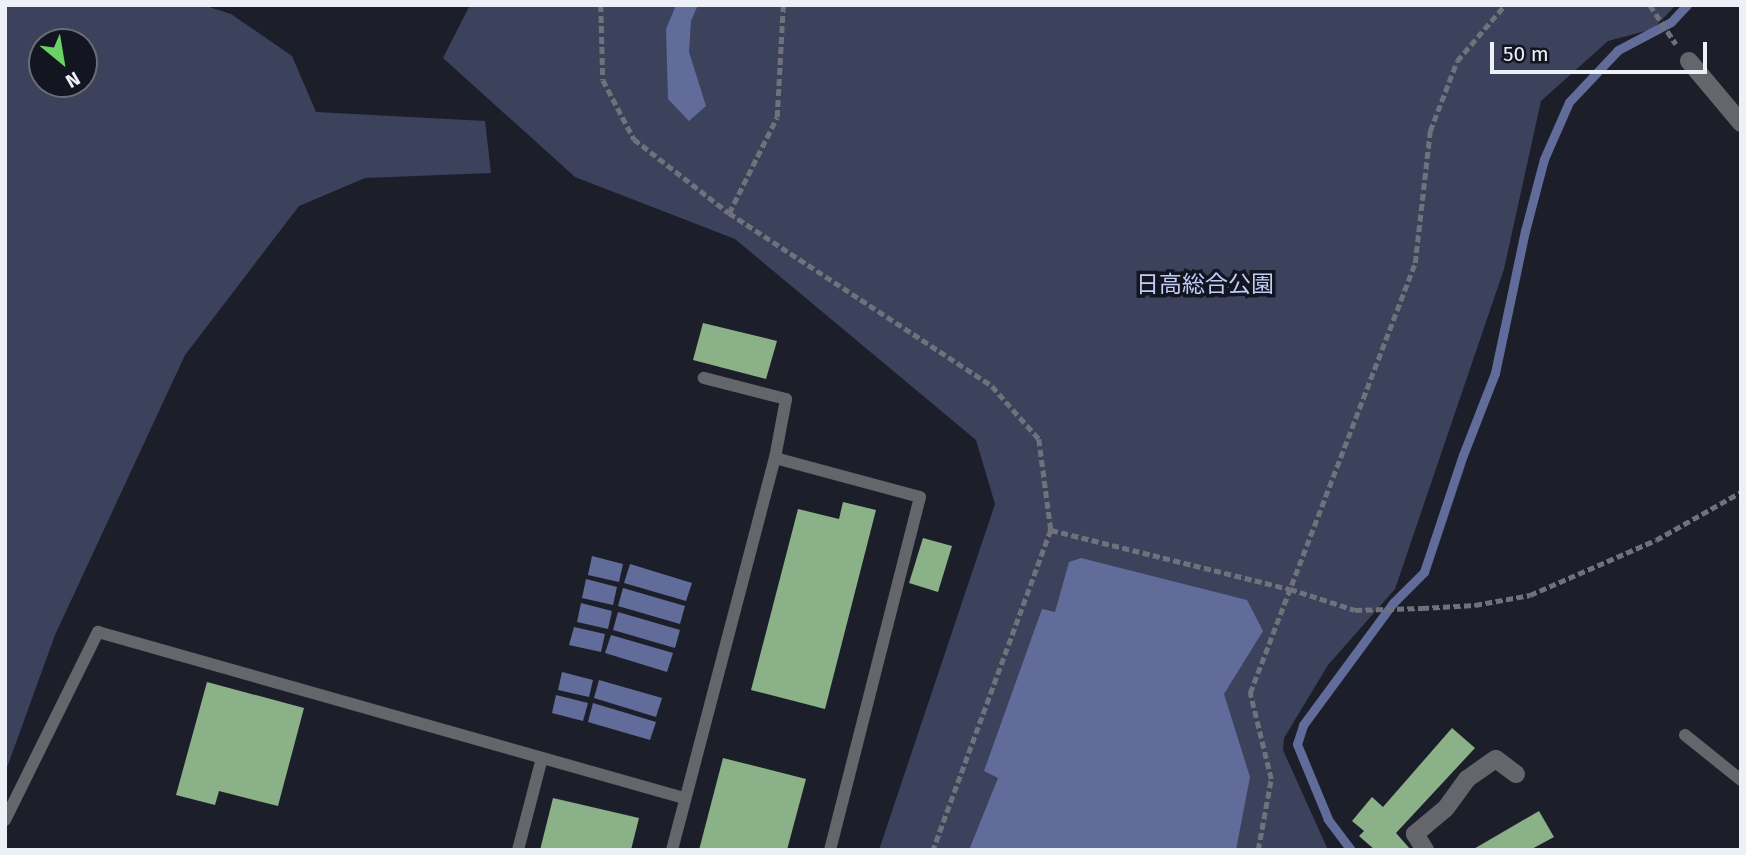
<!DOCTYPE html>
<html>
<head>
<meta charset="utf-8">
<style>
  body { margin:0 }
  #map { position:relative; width:1746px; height:855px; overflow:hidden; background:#1c1f2a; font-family:"Fira Sans","Noto Sans JP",sans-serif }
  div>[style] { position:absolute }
  .green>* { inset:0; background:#3c425b }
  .water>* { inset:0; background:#616c9a }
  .stream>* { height:9px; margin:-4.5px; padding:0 4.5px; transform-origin:4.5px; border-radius:4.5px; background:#616c9a }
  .building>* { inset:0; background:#8ab187 }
  .path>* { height:4.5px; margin-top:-2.25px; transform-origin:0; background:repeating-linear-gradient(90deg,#6f717b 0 7px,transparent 0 10.5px) }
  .lane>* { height:12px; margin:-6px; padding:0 6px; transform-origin:6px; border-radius:6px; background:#64666c }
  .street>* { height:18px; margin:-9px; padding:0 9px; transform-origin:9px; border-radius:9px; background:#64666c }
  span { translate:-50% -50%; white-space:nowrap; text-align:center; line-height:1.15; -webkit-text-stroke:7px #131620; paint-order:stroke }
  .park-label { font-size:23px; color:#c1ccf8 }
  .frame { position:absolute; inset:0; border:7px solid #eef0f8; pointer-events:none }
  .north { position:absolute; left:28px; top:28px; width:70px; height:70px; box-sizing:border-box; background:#131620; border:2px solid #6b6d76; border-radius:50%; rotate:150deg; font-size:19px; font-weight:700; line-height:28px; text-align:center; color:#eef0f8 }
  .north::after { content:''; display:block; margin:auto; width:24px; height:32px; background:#69d464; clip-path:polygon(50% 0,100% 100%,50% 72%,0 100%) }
  .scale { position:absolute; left:1490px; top:42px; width:217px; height:32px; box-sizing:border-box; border:4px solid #eef0f8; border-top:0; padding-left:9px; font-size:21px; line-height:24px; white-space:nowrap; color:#eef0f8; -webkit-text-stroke:5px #131620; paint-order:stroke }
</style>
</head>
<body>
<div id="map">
  <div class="green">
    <div style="clip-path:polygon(evenodd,5px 5px,203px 5px,231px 14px,292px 56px,316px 112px,485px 121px,491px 173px,365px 178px,299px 206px,185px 355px,55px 635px,5px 773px,5px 5px,42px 42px,84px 42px,84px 84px,42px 84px,42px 42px)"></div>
    <div style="clip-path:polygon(470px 5px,1676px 5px,1653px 29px,1608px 41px,1541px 101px,1504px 269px,1395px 589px,1328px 665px,1284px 738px,1283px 750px,1328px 850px,879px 850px,995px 504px,976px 440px,735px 239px,575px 177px,443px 58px)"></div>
  </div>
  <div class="water">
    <div style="clip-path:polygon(676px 5px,698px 5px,691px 21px,689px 52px,706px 106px,689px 121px,668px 99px,666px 29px)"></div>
    <div style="clip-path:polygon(592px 556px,623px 564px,619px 582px,588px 575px)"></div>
    <div style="clip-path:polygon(1081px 558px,1247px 600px,1263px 631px,1224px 694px,1250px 777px,1236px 850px,969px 850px,998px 778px,984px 771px,1042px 609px,1055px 612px,1069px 562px)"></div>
    <div style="clip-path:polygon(630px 564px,692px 583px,686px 601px,624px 583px)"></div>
    <div style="clip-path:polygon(586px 579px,617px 587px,613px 605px,582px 598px)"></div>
    <div style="clip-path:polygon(623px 588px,685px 606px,680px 624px,618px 606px)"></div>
    <div style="clip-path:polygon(581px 603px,612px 611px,608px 629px,577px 622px)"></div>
    <div style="clip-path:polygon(618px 612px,680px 630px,675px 648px,613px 630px)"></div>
    <div style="clip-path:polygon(574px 627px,605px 634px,601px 652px,569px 645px)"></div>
    <div style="clip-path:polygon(611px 635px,673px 653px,667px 672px,605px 653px)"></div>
    <div style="clip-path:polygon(562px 672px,593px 680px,589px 697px,558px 690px)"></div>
    <div style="clip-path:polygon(599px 680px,662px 698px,656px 717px,594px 698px)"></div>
    <div style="clip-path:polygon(556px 695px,588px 703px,583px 721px,552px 713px)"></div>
    <div style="clip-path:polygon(593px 703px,656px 722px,650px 740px,588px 722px)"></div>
  </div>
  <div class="stream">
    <div style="left:1351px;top:850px;width:39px;rotate:-127deg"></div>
    <div style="left:1328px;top:819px;width:81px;rotate:-112.5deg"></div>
    <div style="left:1297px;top:744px;width:20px;rotate:-72deg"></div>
    <div style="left:1303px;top:725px;width:152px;rotate:-53.6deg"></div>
    <div style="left:1393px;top:603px;width:44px;rotate:-45deg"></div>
    <div style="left:1424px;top:572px;width:123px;rotate:-71.6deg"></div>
    <div style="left:1463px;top:455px;width:88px;rotate:-68.7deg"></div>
    <div style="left:1495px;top:373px;width:145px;rotate:-78.1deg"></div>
    <div style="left:1525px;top:231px;width:74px;rotate:-75.2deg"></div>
    <div style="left:1544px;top:159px;width:62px;rotate:-66.3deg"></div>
    <div style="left:1569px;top:102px;width:71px;rotate:-46.7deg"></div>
    <div style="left:1618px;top:50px;width:60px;rotate:-27.8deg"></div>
    <div style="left:1671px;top:22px;width:23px;rotate:-47deg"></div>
  </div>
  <div class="building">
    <div style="clip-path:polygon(703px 323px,777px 341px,766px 379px,693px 360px)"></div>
    <div style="clip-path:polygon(843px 502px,876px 510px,825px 709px,751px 690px,798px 509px,839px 519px)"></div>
    <div style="clip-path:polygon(923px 538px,952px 546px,938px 592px,909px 583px)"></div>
    <div style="clip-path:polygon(207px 682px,304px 708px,278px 806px,219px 791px,215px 805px,176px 795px)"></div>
    <div style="clip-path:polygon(1452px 728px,1475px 748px,1396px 833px,1411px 850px,1375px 850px,1359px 836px,1364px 831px,1352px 821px,1372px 797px,1383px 807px)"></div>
    <div style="clip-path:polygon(723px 758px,806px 779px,787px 850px,699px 850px)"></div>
    <div style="clip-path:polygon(553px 798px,639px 818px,631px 850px,540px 850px)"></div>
    <div style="clip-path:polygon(1539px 811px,1554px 837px,1530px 850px,1472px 850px)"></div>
  </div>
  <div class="path">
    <div style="left:601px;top:5px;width:75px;rotate:88.5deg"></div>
    <div style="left:603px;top:80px;width:67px;rotate:62.3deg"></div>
    <div style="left:634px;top:139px;width:120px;rotate:37.9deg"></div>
    <div style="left:729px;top:213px;width:315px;rotate:33.3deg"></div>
    <div style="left:992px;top:386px;width:71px;rotate:48.4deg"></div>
    <div style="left:1039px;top:439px;width:92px;rotate:82.5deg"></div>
    <div style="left:1051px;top:530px;width:341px;rotate:110.2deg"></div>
    <div style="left:1650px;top:5px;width:47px;rotate:56.3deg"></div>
    <div style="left:729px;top:213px;width:107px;rotate:-63.4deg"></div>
    <div style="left:777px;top:117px;width:112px;rotate:-86.9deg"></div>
    <div style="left:1051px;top:530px;width:246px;rotate:13.9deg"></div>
    <div style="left:1290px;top:589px;width:68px;rotate:17.9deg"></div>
    <div style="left:1355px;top:610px;width:67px;rotate:-1.7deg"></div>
    <div style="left:1422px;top:608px;width:53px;rotate:-3.2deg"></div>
    <div style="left:1475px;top:605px;width:56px;rotate:-10.3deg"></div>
    <div style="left:1530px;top:595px;width:137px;rotate:-23.6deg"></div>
    <div style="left:1656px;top:540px;width:98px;rotate:-29.5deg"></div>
    <div style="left:1258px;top:850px;width:72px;rotate:-79.6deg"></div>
    <div style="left:1271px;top:779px;width:89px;rotate:-103.7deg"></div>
    <div style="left:1250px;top:693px;width:461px;rotate:-69deg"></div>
    <div style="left:1415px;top:263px;width:133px;rotate:-83.5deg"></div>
    <div style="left:1430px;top:131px;width:75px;rotate:-68.9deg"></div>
    <div style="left:1457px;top:61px;width:74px;rotate:-49.4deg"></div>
  </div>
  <div class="lane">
    <div style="left:775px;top:458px;width:150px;rotate:15.1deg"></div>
    <div style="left:920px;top:497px;width:364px;rotate:104.3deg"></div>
    <div style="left:1685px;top:735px;width:72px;rotate:38.8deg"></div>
    <div style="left:5px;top:820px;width:210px;rotate:-63.7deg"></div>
    <div style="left:98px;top:632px;width:609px;rotate:15.82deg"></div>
    <div style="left:518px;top:850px;width:95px;rotate:-75.4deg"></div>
    <div style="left:672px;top:850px;width:405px;rotate:-75.3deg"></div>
    <div style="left:775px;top:458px;width:60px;rotate:-79.4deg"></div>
    <div style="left:786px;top:399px;width:85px;rotate:-165.6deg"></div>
  </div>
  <div class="street">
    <div style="left:1689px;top:61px;width:81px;rotate:50deg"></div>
    <div style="left:1425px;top:850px;width:19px;rotate:-122deg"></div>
    <div style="left:1415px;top:834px;width:40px;rotate:-40deg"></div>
    <div style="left:1446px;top:808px;width:36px;rotate:-54deg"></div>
    <div style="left:1467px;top:779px;width:35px;rotate:-35deg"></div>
    <div style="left:1496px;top:759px;width:25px;rotate:37deg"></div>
  </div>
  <div class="park-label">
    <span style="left:1205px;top:284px">日高総合公園</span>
  </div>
  <div class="frame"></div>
  <div class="north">N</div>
  <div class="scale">50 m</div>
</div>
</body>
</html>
